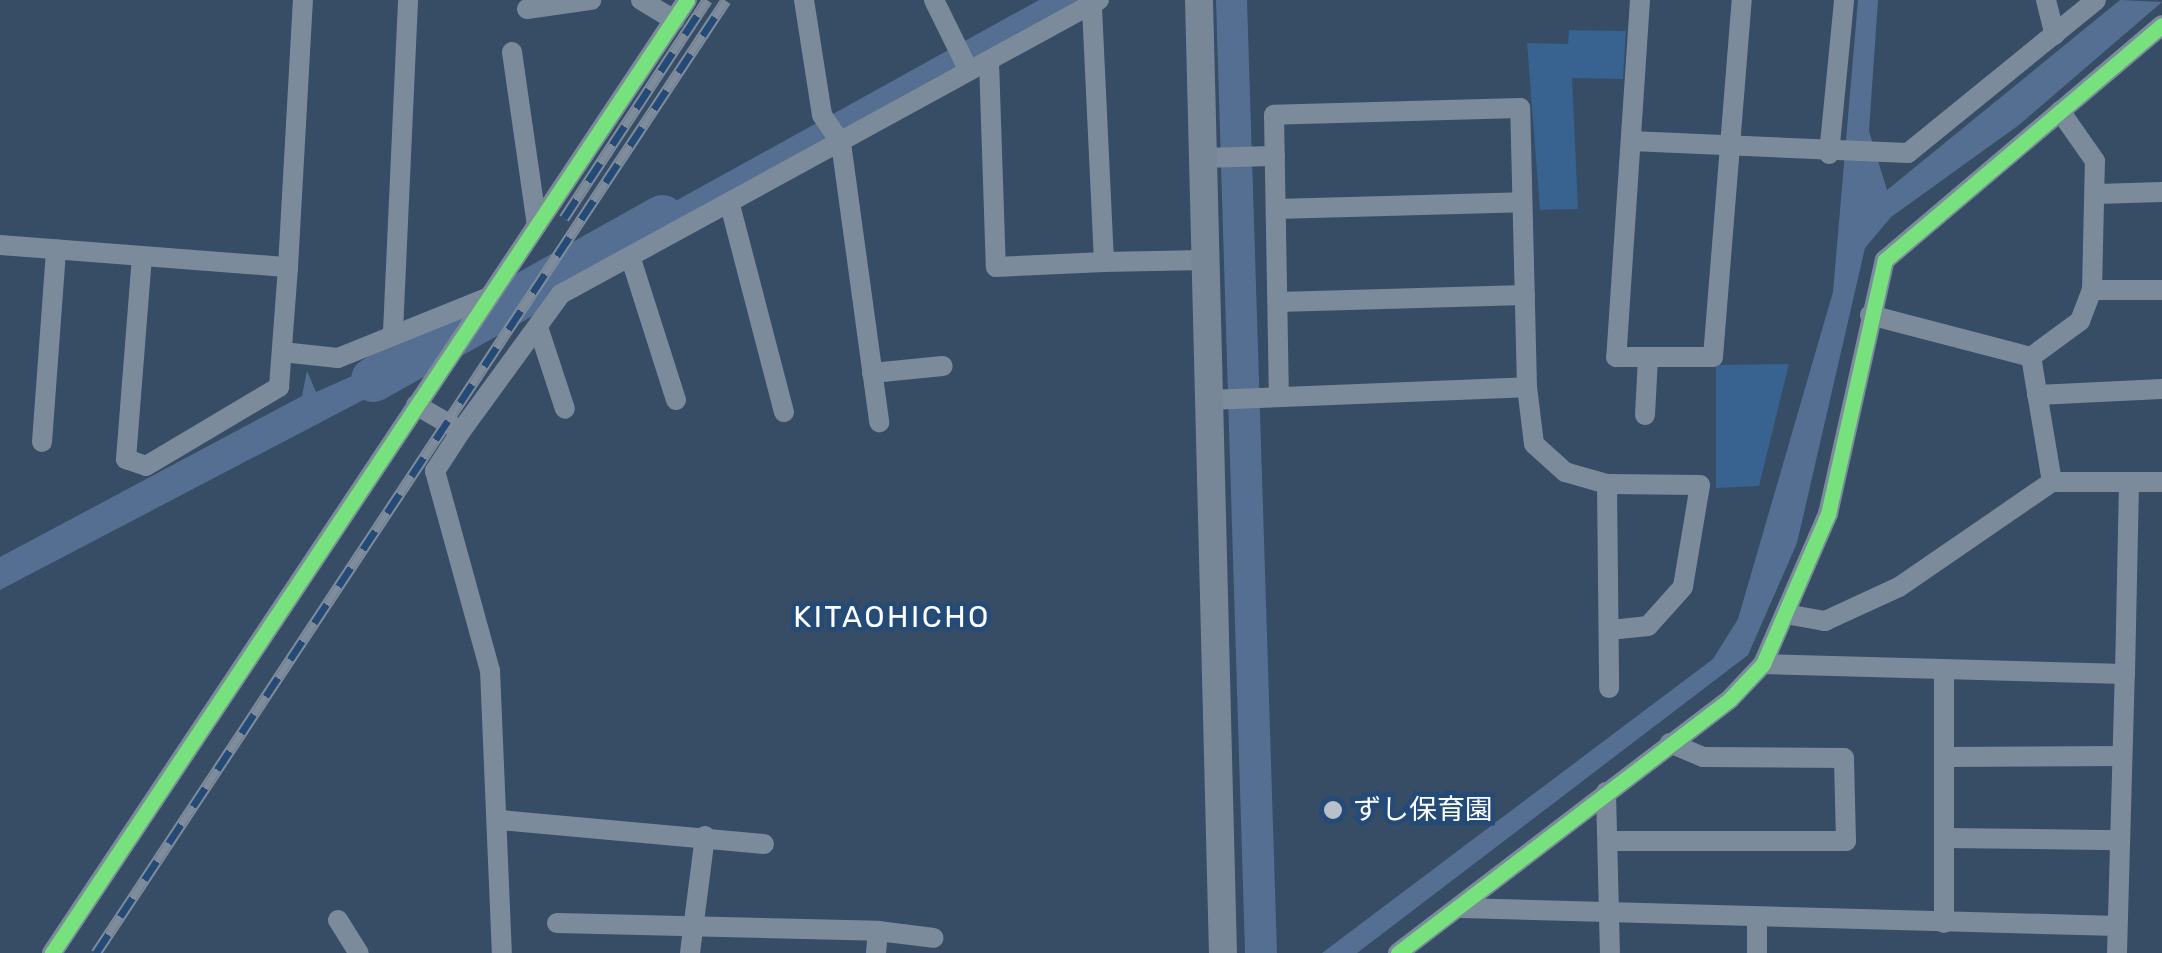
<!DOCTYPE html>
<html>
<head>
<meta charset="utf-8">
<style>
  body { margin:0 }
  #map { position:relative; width:2162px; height:953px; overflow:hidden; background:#374c65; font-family:Rubik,"Noto Sans JP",sans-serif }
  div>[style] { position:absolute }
  .green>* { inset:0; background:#38628f }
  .water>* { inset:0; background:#546f91 }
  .river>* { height:45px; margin:-22.5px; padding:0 22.5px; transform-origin:22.5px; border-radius:22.5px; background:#546f91 }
  .street>* { height:20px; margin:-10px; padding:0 10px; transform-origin:10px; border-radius:10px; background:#7b8b9c }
  .secondary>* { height:28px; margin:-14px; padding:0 14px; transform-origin:14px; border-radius:14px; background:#778798 }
  .rail>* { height:11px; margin-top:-5.5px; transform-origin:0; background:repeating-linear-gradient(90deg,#244b78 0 22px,#7e8c9c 0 44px); box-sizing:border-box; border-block:2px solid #7e8c9c }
  .cycleway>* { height:15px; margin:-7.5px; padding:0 7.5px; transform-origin:7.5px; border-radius:7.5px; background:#77e17e }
  .dots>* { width:28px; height:28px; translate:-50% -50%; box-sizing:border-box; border:5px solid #244b78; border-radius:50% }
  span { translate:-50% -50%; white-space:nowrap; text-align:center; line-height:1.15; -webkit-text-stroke:9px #244b78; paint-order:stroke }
  .poi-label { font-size:28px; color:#fff }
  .left { translate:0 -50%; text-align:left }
  .neighbourhood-label { font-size:30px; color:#fff; letter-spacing:2.5px }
</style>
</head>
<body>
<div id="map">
  <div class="green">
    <div style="clip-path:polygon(1569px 30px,1626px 31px,1623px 79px,1572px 78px,1578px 209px,1540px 210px,1527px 43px,1568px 44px)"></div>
    <div style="clip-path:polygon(1789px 364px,1759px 486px,1716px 488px,1716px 365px)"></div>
  </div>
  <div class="water">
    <div style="clip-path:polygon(1039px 0,1078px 0,616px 253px,605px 240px)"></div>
    <div style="clip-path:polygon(1216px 0,1247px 0,1277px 953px,1245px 953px)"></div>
    <div style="clip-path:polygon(1858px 0,1878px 0,1869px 131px,1887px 190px,2120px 0,2162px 2px,2019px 125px,1891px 217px,1865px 248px,1797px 543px,1748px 655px,1357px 953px,1322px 953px,1713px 659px,1738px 619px,1833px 292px)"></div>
    <div style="clip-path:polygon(435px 339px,411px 375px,0 590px,0 557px,302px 396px,307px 371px,316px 392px)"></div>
  </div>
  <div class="river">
    <div style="left:373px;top:379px;width:331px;rotate:-29.3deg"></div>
  </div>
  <div class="street">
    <div style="left:641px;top:0;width:39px;rotate:31deg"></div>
    <div style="left:804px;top:0;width:116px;rotate:81.1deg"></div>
    <div style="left:822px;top:115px;width:34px;rotate:56deg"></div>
    <div style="left:841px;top:143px;width:282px;rotate:82.2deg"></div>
    <div style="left:934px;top:0;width:79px;rotate:63.8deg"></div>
    <div style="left:1640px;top:0;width:358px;rotate:93.8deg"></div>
    <div style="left:1616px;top:357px;width:97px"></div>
    <div style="left:1713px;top:357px;width:358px;rotate:-85.4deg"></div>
    <div style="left:2046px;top:0;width:36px;rotate:76deg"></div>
    <div style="left:527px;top:9px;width:65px;rotate:-8deg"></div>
    <div style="left:512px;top:52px;width:175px;rotate:81.8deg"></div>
    <div style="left:989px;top:61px;width:206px;rotate:88.1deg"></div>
    <div style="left:996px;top:267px;width:108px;rotate:-2.7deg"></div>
    <div style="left:1104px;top:262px;width:258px;rotate:-92.7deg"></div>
    <div style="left:1631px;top:141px;width:277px;rotate:2.5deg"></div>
    <div style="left:1908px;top:153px;width:242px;rotate:-39.1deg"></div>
    <div style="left:1829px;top:154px;width:155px;rotate:-84.4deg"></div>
    <div style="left:1202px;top:158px;width:73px;rotate:-1.6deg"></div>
    <div style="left:2097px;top:194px;width:65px;rotate:-1.8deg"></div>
    <div style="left:730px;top:205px;width:214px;rotate:75.4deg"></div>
    <div style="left:1276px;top:209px;width:246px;rotate:-1.6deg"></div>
    <div style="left:0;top:245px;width:289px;rotate:4.4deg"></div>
    <div style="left:288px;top:267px;width:267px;rotate:-86.8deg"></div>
    <div style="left:142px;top:256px;width:204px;rotate:94.5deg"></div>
    <div style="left:126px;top:459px;width:21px;rotate:19deg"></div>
    <div style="left:146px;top:466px;width:155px;rotate:-30.7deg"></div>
    <div style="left:279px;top:387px;width:120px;rotate:-85.7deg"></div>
    <div style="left:631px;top:259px;width:148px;rotate:72.3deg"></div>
    <div style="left:1104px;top:262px;width:100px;rotate:-1.1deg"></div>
    <div style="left:2092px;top:290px;width:70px"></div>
    <div style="left:1278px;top:302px;width:247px;rotate:-1.6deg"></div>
    <div style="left:1870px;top:315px;width:166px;rotate:14.6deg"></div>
    <div style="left:2031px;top:357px;width:61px;rotate:-36.3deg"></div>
    <div style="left:2080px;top:321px;width:33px;rotate:-69deg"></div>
    <div style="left:2092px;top:290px;width:129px;rotate:-88.7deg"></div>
    <div style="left:2095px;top:161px;width:61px;rotate:-125deg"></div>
    <div style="left:538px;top:327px;width:86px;rotate:71.8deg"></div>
    <div style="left:393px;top:332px;width:332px;rotate:-87.4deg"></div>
    <div style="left:282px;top:352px;width:56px;rotate:6.1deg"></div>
    <div style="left:338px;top:358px;width:163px;rotate:-22deg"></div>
    <div style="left:872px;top:373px;width:71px;rotate:-5.6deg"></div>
    <div style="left:1527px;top:387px;width:57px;rotate:83deg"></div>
    <div style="left:1534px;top:444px;width:42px;rotate:42.1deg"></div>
    <div style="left:1565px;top:472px;width:44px;rotate:15.9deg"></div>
    <div style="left:1607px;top:484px;width:93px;rotate:0.6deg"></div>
    <div style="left:1700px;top:485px;width:103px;rotate:99.5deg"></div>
    <div style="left:1683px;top:587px;width:52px;rotate:131.9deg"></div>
    <div style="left:1648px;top:626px;width:39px;rotate:174deg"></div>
    <div style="left:2037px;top:395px;width:125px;rotate:-2.7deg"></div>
    <div style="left:1208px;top:400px;width:319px;rotate:-2.3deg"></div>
    <div style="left:1527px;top:387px;width:279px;rotate:-91.4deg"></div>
    <div style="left:1520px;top:108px;width:246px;rotate:178.4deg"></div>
    <div style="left:1274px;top:115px;width:282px;rotate:89deg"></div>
    <div style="left:416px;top:405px;width:52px;rotate:30deg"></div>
    <div style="left:461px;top:431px;width:170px;rotate:-53.9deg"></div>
    <div style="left:561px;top:294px;width:613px;rotate:-28.66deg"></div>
    <div style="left:1645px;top:415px;width:58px;rotate:-87deg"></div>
    <div style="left:461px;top:431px;width:48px;rotate:123deg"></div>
    <div style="left:435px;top:471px;width:206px;rotate:74.6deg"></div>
    <div style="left:490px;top:670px;width:283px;rotate:87.6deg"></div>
    <div style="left:42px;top:442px;width:193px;rotate:-85.8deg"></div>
    <div style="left:2052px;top:482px;width:110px"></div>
    <div style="left:1607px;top:484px;width:204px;rotate:89.4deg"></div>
    <div style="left:1791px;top:615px;width:35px;rotate:10deg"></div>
    <div style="left:1825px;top:621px;width:81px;rotate:-24.7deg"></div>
    <div style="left:1899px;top:587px;width:186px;rotate:-34.5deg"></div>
    <div style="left:2052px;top:482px;width:127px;rotate:-99.5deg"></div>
    <div style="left:1763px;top:664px;width:362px;rotate:1.6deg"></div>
    <div style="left:2125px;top:674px;width:192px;rotate:-88.8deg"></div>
    <div style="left:1944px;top:672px;width:251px;rotate:90deg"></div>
    <div style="left:1944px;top:757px;width:178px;rotate:-0.3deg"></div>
    <div style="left:1606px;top:792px;width:161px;rotate:88.6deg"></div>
    <div style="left:500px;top:820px;width:265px;rotate:5.2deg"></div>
    <div style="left:1944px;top:838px;width:176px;rotate:0.7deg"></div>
    <div style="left:1608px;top:841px;width:238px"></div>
    <div style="left:1846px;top:841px;width:83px;rotate:-91.4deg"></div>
    <div style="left:1844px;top:758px;width:141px;rotate:-179.6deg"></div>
    <div style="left:1703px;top:757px;width:36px;rotate:-157deg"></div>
    <div style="left:1462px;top:908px;width:655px;rotate:1.57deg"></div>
    <div style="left:1757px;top:918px;width:35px;rotate:90deg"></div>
    <div style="left:338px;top:920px;width:39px;rotate:58deg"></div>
    <div style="left:557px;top:923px;width:321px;rotate:1.4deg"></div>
    <div style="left:52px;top:953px;width:1145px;rotate:-56.32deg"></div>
    <div style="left:690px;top:953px;width:118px;rotate:-82.7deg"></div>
    <div style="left:876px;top:953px;width:22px;rotate:-85deg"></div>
    <div style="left:878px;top:931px;width:56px;rotate:7.1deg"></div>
    <div style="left:1398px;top:953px;width:418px;rotate:-37.4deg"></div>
    <div style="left:1730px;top:699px;width:48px;rotate:-46.7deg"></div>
    <div style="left:1763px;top:664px;width:163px;rotate:-66.6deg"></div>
    <div style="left:1828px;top:514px;width:260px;rotate:-77.4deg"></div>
    <div style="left:1885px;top:260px;width:363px;rotate:-40.3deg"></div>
    <div style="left:2117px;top:953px;width:279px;rotate:-88.4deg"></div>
  </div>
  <div class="secondary">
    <div style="left:1199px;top:0;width:953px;rotate:88.56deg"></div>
  </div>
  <div class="rail">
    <div style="left:564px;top:218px;width:261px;rotate:-56.7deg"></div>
    <div style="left:96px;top:953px;width:1142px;rotate:-56.53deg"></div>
  </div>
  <div class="cycleway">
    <div style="left:52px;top:953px;width:1145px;rotate:-56.32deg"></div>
    <div style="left:1398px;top:953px;width:418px;rotate:-37.4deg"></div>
    <div style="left:1730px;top:699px;width:48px;rotate:-46.7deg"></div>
    <div style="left:1763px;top:664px;width:163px;rotate:-66.6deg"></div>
    <div style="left:1828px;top:514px;width:260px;rotate:-77.4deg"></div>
    <div style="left:1885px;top:260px;width:363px;rotate:-40.3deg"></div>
  </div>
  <div class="dots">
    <div style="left:1333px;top:810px;background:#b9c0c9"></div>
  </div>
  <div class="poi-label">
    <span class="left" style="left:1353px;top:810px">ずし保育園</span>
  </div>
  <div class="neighbourhood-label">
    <span style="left:892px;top:617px">KITAOHICHO</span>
  </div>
</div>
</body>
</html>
